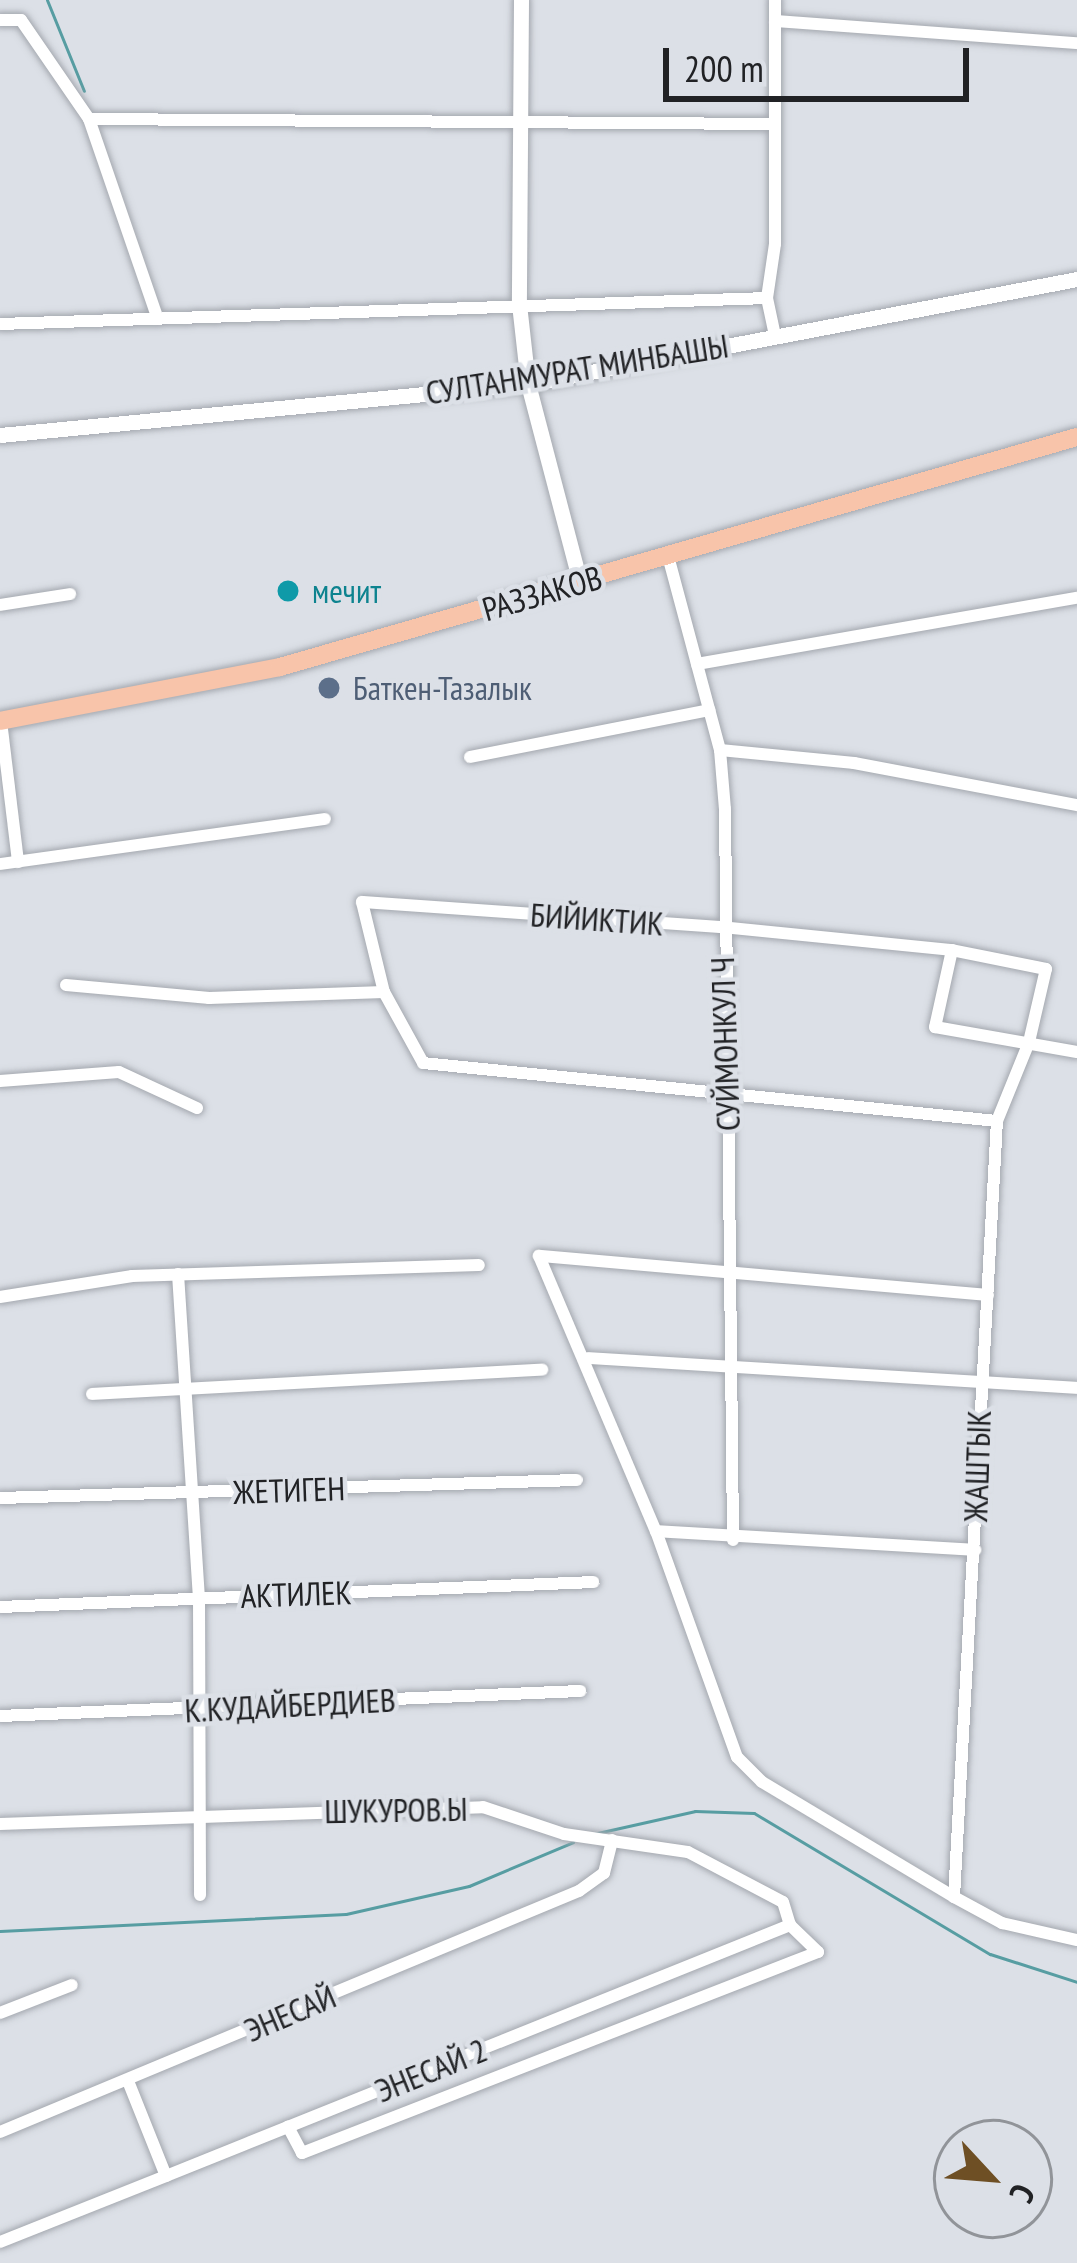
<!DOCTYPE html>
<html>
<head>
<meta charset="utf-8">
<style>
  body { margin:0 }
  #map { position:relative; width:1077px; height:2263px; overflow:hidden; background:#dce0e7; font-family:"PT Sans Narrow",sans-serif }
  div>[style] { position:absolute }
  .stream>* { height:3px; margin:-1.5px; padding:0 1.5px; transform-origin:1.5px; border-radius:1.5px; background:#579da2 }
  .roads { filter:drop-shadow(0 0 3px #a4a8af) drop-shadow(0 0 3px #a4a8af) }
  .minor>* { height:12px; margin:-6px; padding:0 6px; transform-origin:6px; border-radius:6px; background:#fff }
  .tertiary>* { height:15px; margin:-7.5px; padding:0 7.5px; transform-origin:7.5px; border-radius:7.5px; background:#fff }
  .primary>* { height:18px; margin:-9px; padding:0 9px; transform-origin:9px; border-radius:9px; background:#f8c4aa }
  .dots>* { width:33px; height:33px; translate:-50% -50%; box-sizing:border-box; border:6px solid #dce0e7; border-radius:50% }
  span { translate:-50% -50%; white-space:nowrap; text-align:center; line-height:1.15; -webkit-text-stroke:9px #dce0e7; paint-order:stroke }
  .street-label { font-size:33px; color:#212225 }
  .culture-label { font-size:33px; color:#0d838f }
  .left { translate:0 -50%; text-align:left }
  .service-label { font-size:33px; color:#4e5e75 }
  .north { position:absolute; left:933px; top:2119px; width:120px; height:120px; box-sizing:border-box; background:#dce0e7; border:3px solid #919499; border-radius:50%; rotate:116deg; font-size:33px; font-weight:700; line-height:48px; text-align:center; color:#212225 }
  .north::after { content:''; display:block; margin:auto; width:42px; height:54px; background:#6e4f24; clip-path:polygon(50% 0,100% 100%,50% 72%,0 100%) }
  .scale { position:absolute; left:663px; top:48px; width:306px; height:54px; box-sizing:border-box; border:6px solid #212225; border-top:0; padding-left:15px; font-size:36px; line-height:42px; white-space:nowrap; color:#212225; -webkit-text-stroke:9px #dce0e7; paint-order:stroke }
</style>
</head>
<body>
<div id="map">
  <div class="stream">
    <div style="left:47px;top:0;width:98px;rotate:67.9deg"></div>
    <div style="left:593px;top:1834px;width:105px;rotate:-12.7deg"></div>
    <div style="left:695px;top:1811px;width:59px;rotate:1.9deg"></div>
    <div style="left:754px;top:1813px;width:275px;rotate:30.9deg"></div>
    <div style="left:990px;top:1954px;width:91px;rotate:17.8deg"></div>
    <div style="left:0;top:1931px;width:346px;rotate:-2.8deg"></div>
    <div style="left:346px;top:1914px;width:126px;rotate:-12.8deg"></div>
    <div style="left:469px;top:1886px;width:113px;rotate:-22.9deg"></div>
  </div>
  <div class="roads">
    <div class="minor">
      <div style="left:775px;top:0;width:244px;rotate:90deg"></div>
      <div style="left:775px;top:244px;width:55px;rotate:98.4deg"></div>
      <div style="left:767px;top:298px;width:40px;rotate:78deg"></div>
      <div style="left:0;top:20px;width:21px"></div>
      <div style="left:21px;top:20px;width:120px;rotate:55.5deg"></div>
      <div style="left:89px;top:119px;width:208px;rotate:71deg"></div>
      <div style="left:775px;top:21px;width:303px;rotate:4.2deg"></div>
      <div style="left:89px;top:119px;width:685px;rotate:0.42deg"></div>
      <div style="left:0;top:324px;width:767px;rotate:-1.94deg"></div>
      <div style="left:668px;top:556px;width:201px;rotate:75deg"></div>
      <div style="left:720px;top:750px;width:59px;rotate:85.2deg"></div>
      <div style="left:725px;top:809px;width:731px;rotate:89.37deg"></div>
      <div style="left:0;top:605px;width:71px;rotate:-8.9deg"></div>
      <div style="left:697px;top:664px;width:386px;rotate:-9.9deg"></div>
      <div style="left:1px;top:721px;width:142px;rotate:83.1deg"></div>
      <div style="left:720px;top:750px;width:135px;rotate:5.5deg"></div>
      <div style="left:854px;top:763px;width:227px;rotate:10.7deg"></div>
      <div style="left:470px;top:757px;width:244px;rotate:-11.1deg"></div>
      <div style="left:0;top:864px;width:328px;rotate:-7.9deg"></div>
      <div style="left:952px;top:950px;width:79px;rotate:102.4deg"></div>
      <div style="left:935px;top:1027px;width:144px;rotate:10deg"></div>
      <div style="left:66px;top:985px;width:144px;rotate:5.2deg"></div>
      <div style="left:209px;top:998px;width:175px;rotate:-2deg"></div>
      <div style="left:0;top:1081px;width:119px;rotate:-4.3deg"></div>
      <div style="left:119px;top:1072px;width:86px;rotate:24.8deg"></div>
      <div style="left:178px;top:1274px;width:325px;rotate:86.3deg"></div>
      <div style="left:199px;top:1598px;width:297px;rotate:89.8deg"></div>
      <div style="left:988px;top:1295px;width:451px;rotate:-175deg"></div>
      <div style="left:539px;top:1256px;width:299px;rotate:67deg"></div>
      <div style="left:656px;top:1531px;width:240px;rotate:70.3deg"></div>
      <div style="left:737px;top:1757px;width:35px;rotate:45deg"></div>
      <div style="left:762px;top:1782px;width:224px;rotate:30.9deg"></div>
      <div style="left:954px;top:1897px;width:55px;rotate:28.4deg"></div>
      <div style="left:1002px;top:1923px;width:77px;rotate:12.8deg"></div>
      <div style="left:0;top:1297px;width:134px;rotate:-9deg"></div>
      <div style="left:132px;top:1276px;width:347px;rotate:-1.8deg"></div>
      <div style="left:588px;top:1358px;width:490px;rotate:3.5deg"></div>
      <div style="left:92px;top:1394px;width:451px;rotate:-3.1deg"></div>
      <div style="left:0;top:1498px;width:577px;rotate:-1.79deg"></div>
      <div style="left:656px;top:1531px;width:320px;rotate:3.4deg"></div>
      <div style="left:0;top:1607px;width:594px;rotate:-2.41deg"></div>
      <div style="left:0;top:1716px;width:581px;rotate:-2.47deg"></div>
      <div style="left:0;top:1824px;width:483px;rotate:-2deg"></div>
      <div style="left:483px;top:1807px;width:85px;rotate:18.4deg"></div>
      <div style="left:564px;top:1834px;width:125px;rotate:8.3deg"></div>
      <div style="left:688px;top:1852px;width:107px;rotate:27.8deg"></div>
      <div style="left:783px;top:1902px;width:24px;rotate:73deg"></div>
      <div style="left:790px;top:1925px;width:39px;rotate:44deg"></div>
      <div style="left:818px;top:1952px;width:554px;rotate:158.72deg"></div>
      <div style="left:302px;top:2153px;width:30px;rotate:-118deg"></div>
      <div style="left:954px;top:1897px;width:777px;rotate:-86.83deg"></div>
      <div style="left:997px;top:1121px;width:85px;rotate:-67.9deg"></div>
      <div style="left:1029px;top:1042px;width:75px;rotate:-76.9deg"></div>
      <div style="left:1046px;top:969px;width:96px;rotate:-168.6deg"></div>
      <div style="left:952px;top:950px;width:232px;rotate:-174.3deg"></div>
      <div style="left:721px;top:927px;width:360px;rotate:-176deg"></div>
      <div style="left:362px;top:902px;width:93px;rotate:76.3deg"></div>
      <div style="left:384px;top:992px;width:81px;rotate:61.2deg"></div>
      <div style="left:423px;top:1063px;width:577px;rotate:5.77deg"></div>
      <div style="left:0;top:2013px;width:77px;rotate:-21.3deg"></div>
      <div style="left:128px;top:2081px;width:102px;rotate:68.2deg"></div>
      <div style="left:166px;top:2176px;width:673px;rotate:-21.91deg"></div>
      <div style="left:0;top:2132px;width:627px;rotate:-22.6deg"></div>
      <div style="left:579px;top:1891px;width:31px;rotate:-36deg"></div>
      <div style="left:604px;top:1873px;width:34px;rotate:-76deg"></div>
      <div style="left:0;top:2242px;width:179px;rotate:-21.7deg"></div>
    </div>
    <div class="tertiary">
      <div style="left:521px;top:0;width:304px;rotate:90.4deg"></div>
      <div style="left:519px;top:304px;width:81px;rotate:83.6deg"></div>
      <div style="left:528px;top:384px;width:205px;rotate:75.3deg"></div>
      <div style="left:0;top:435px;width:530px;rotate:-5.52deg"></div>
      <div style="left:528px;top:384px;width:559px;rotate:-10.83deg"></div>
    </div>
    <div class="primary">
      <div style="left:0;top:721px;width:285px;rotate:-10.9deg"></div>
      <div style="left:280px;top:667px;width:830px;rotate:-16.1deg"></div>
    </div>
  </div>
  <div class="dots">
    <div style="left:288px;top:591px;background:#0f9aa8"></div>
    <div style="left:329px;top:688px;background:#5c6f8a"></div>
  </div>
  <div class="street-label">
    <span style="left:577px;top:369px;rotate:-9deg">СУЛТАНМУРАТ МИНБАШЫ</span>
    <span style="left:542px;top:593px;rotate:-16deg">РАЗЗАКОВ</span>
    <span style="left:597px;top:919px;rotate:4deg">БИЙИКТИК</span>
    <span style="left:725px;top:1044px;rotate:-92deg">СУЙМОНКУЛ Ч</span>
    <span style="left:977px;top:1466px;rotate:-88deg">ЖАШТЫК</span>
    <span style="left:289px;top:1490px;rotate:-2deg">ЖЕТИГЕН</span>
    <span style="left:296px;top:1594px;rotate:-2deg">АКТИЛЕК</span>
    <span style="left:290px;top:1705px;rotate:-3deg">К.КУДАЙБЕРДИЕВ</span>
    <span style="left:396px;top:1810px;rotate:-1deg">ШУКУРОВ.Ы</span>
    <span style="left:290px;top:2013px;rotate:-23deg">ЭНЕСАЙ</span>
    <span style="left:431px;top:2070px;rotate:-22deg">ЭНЕСАЙ 2</span>
  </div>
  <div class="culture-label">
    <span class="left" style="left:312px;top:591px">мечит</span>
  </div>
  <div class="service-label">
    <span class="left" style="left:353px;top:688px">Баткен-Тазалык</span>
  </div>
  <div class="north">С</div>
  <div class="scale">200 m</div>
</div>
</body>
</html>
